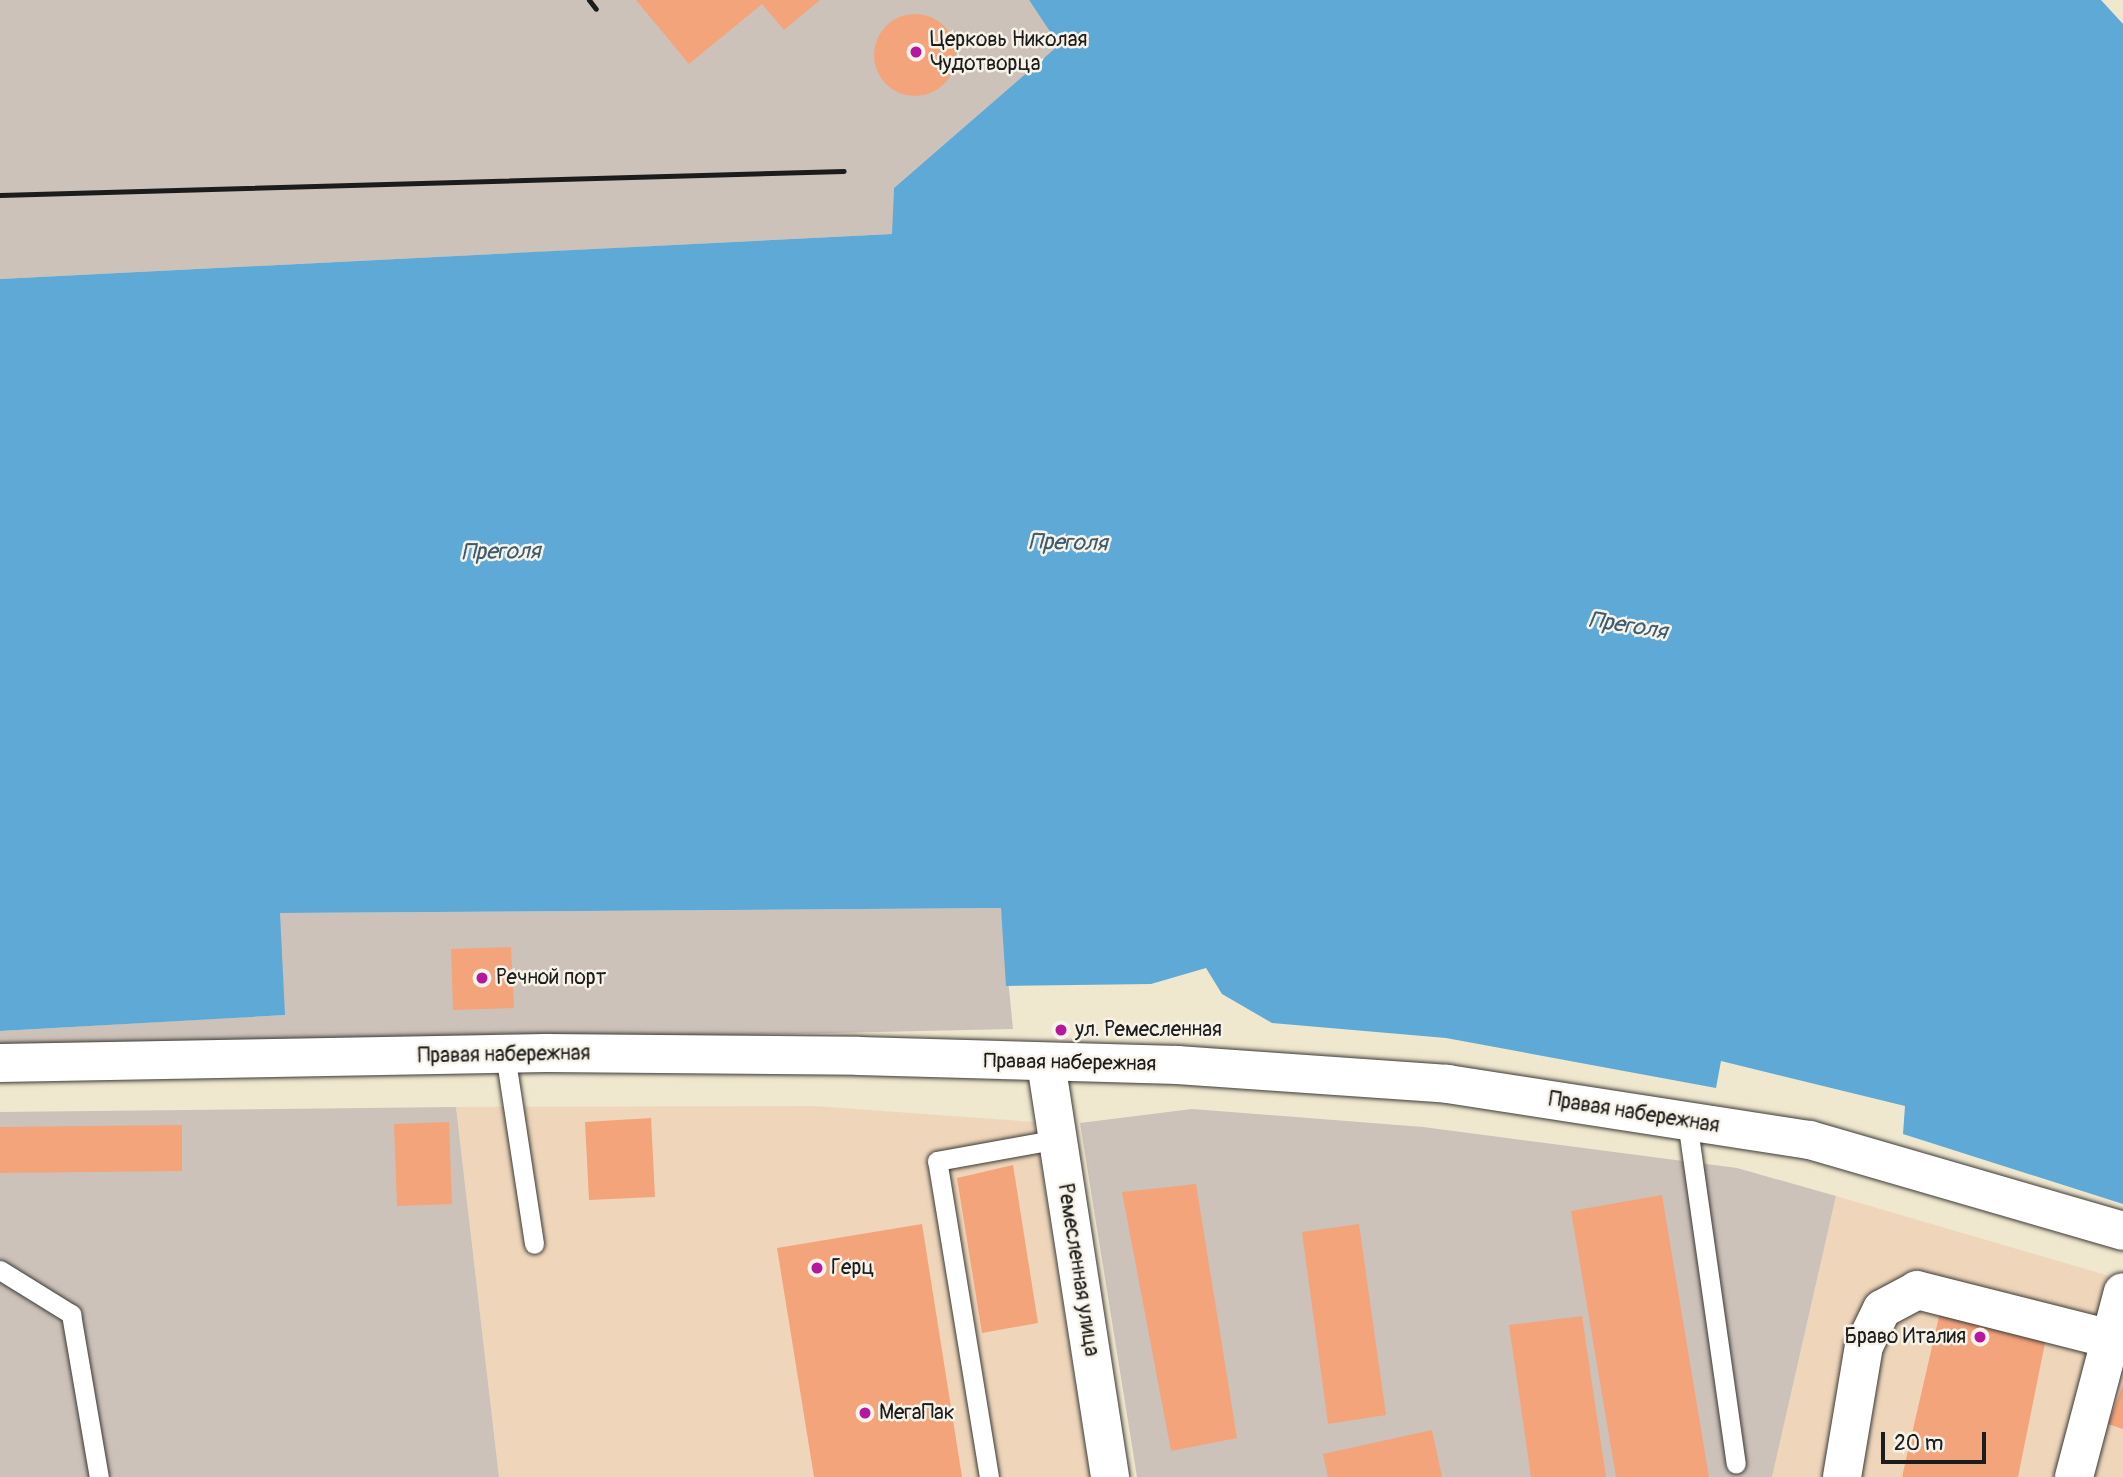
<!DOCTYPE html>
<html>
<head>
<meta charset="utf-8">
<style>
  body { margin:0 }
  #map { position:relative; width:2123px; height:1477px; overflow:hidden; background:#efe7ce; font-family:Pangolin,sans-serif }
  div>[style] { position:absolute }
  .built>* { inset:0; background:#efd6bb }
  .industrial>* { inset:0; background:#cdc2b9 }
  .water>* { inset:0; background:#5ea9d6 }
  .building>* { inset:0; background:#f3a47b }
  .round { border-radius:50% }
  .roads { filter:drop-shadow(0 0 2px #3c3a37) drop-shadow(0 0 2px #3c3a37) }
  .service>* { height:19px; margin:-9.5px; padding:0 9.5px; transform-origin:9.5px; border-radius:9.5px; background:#fff }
  .minor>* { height:38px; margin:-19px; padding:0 19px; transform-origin:19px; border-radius:19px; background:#fff }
  .secondary>* { height:38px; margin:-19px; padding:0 19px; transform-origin:19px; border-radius:19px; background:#fff }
  .rail>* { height:5px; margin:-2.5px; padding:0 2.5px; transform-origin:2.5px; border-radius:2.5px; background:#1c1c1c }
  .dots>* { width:19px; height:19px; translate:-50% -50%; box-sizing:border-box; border:4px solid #f7f3e8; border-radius:50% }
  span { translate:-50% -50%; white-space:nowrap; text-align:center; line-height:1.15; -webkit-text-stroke:5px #f7f3e8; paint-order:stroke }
  .poi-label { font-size:21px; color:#1c1c1c }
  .left { translate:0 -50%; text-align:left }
  .right { translate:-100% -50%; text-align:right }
  .street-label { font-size:21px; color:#1c1c1c }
  .water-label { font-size:23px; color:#3a5b70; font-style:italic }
  .scale { position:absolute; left:1881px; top:1432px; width:105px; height:32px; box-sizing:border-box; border:4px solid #1c1c1c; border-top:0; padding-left:9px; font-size:21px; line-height:24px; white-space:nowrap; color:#1c1c1c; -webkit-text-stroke:5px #f7f3e8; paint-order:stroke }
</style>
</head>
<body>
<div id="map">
  <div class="built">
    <div style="clip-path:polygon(814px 1106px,1034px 1122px,1090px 1477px,499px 1477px,456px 1107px)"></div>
    <div style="clip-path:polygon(1836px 1196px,2123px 1280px,2123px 1477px,1772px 1477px)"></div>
  </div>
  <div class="industrial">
    <div style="clip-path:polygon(0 0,1029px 0,1060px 45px,894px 188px,893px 234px,0 279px)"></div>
    <div style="clip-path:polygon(1001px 908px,1013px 1029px,0 1051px,0 1031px,284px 1015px,279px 913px)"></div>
    <div style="clip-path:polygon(456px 1107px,499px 1477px,0 1477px,0 1112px)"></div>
    <div style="clip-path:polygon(1192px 1109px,1423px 1127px,1737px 1168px,1836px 1196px,1772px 1477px,1137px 1477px,1080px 1123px)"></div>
  </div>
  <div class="water">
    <div style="clip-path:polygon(1029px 0,2101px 0,2123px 24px,2123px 1204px,1903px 1134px,1905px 1106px,1721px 1061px,1716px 1088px,1446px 1038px,1272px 1023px,1222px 994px,1206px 968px,1151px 984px,1006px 986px,1001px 908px,280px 913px,285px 1015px,0 1031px,0 279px,892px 234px,894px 188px,1059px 45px)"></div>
  </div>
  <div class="building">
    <div style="clip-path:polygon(636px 0,820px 0,784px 30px,762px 4px,689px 64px)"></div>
    <div class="round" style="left:874px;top:14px;width:82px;height:82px"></div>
    <div style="clip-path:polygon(511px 947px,514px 1008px,453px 1010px,451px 949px)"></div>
    <div style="clip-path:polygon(651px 1118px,655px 1197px,589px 1200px,585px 1122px)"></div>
    <div style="clip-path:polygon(449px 1122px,452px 1204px,397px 1206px,394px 1124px)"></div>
    <div style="clip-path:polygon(182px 1125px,182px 1171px,0 1173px,0 1127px)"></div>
    <div style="clip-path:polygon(1013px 1165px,1038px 1323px,982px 1333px,957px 1178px)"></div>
    <div style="clip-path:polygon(1196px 1184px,1237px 1438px,1171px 1451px,1122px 1192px)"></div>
    <div style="clip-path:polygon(1662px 1195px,1709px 1477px,1616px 1477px,1571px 1211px)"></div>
    <div style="clip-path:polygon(922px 1224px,962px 1477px,814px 1477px,777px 1248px)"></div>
    <div style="clip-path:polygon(1359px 1224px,1386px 1415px,1328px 1424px,1302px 1232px)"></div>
    <div style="clip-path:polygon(1940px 1312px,2046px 1338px,2018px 1477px,1902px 1477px)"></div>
    <div style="clip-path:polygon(1582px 1316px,1606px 1477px,1531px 1477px,1509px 1325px)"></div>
    <div style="clip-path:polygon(2123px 1385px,2123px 1429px,2108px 1424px)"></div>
    <div style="clip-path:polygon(1432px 1430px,1442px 1477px,1328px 1477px,1323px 1454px)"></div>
  </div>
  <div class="roads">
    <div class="service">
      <div style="left:505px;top:1054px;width:192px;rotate:81.3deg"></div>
      <div style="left:1687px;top:1121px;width:346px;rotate:81.9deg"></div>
      <div style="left:0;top:1270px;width:84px;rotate:31.8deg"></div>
      <div style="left:71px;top:1314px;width:165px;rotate:80.3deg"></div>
      <div style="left:989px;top:1477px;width:320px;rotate:-99.3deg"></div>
      <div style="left:937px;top:1161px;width:123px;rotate:-10.3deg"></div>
    </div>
    <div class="minor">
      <div style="left:1046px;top:1063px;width:419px;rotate:81.2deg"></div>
      <div style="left:1842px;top:1477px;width:133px;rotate:-80.5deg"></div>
      <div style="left:1864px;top:1346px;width:41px;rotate:-64.1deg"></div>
      <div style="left:1882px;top:1309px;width:40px;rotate:-28deg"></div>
      <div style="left:1917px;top:1290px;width:200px;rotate:14.2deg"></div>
      <div style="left:2074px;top:1477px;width:191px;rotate:-75.2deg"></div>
    </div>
    <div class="secondary">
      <div style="left:0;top:1063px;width:546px;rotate:-1.05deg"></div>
      <div style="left:546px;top:1053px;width:313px;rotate:0.5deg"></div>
      <div style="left:859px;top:1056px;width:319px;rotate:1.6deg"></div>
      <div style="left:1178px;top:1065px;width:270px;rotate:4deg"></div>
      <div style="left:1447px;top:1084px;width:367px;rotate:8.8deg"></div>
      <div style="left:1810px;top:1140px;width:326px;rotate:16.2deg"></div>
    </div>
  </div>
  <div class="rail">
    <div style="left:589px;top:0;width:11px;rotate:52deg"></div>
    <div style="left:0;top:195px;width:844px;rotate:-1.63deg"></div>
  </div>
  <div class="dots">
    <div style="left:916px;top:52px;background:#b5179e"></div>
    <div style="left:482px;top:978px;background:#b5179e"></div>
    <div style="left:1061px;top:1030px;background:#b5179e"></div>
    <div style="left:817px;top:1268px;background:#b5179e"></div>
    <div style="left:1980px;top:1337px;background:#b5179e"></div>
    <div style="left:865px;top:1413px;background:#b5179e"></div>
  </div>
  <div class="poi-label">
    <span class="left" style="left:930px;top:52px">Церковь Николая<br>Чудотворца</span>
    <span class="left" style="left:496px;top:978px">Речной порт</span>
    <span class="left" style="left:1075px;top:1030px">ул. Ремесленная</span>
    <span class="left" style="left:831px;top:1268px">Герц</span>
    <span class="right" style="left:1966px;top:1337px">Браво Италия</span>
    <span class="left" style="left:879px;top:1413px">МегаПак</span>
  </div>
  <div class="street-label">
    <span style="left:504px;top:1055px;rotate:-1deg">Правая набережная</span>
    <span style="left:1070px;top:1063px;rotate:1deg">Правая набережная</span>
    <span style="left:1634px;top:1113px;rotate:9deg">Правая набережная</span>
    <span style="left:1078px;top:1270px;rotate:81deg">Ремесленная улица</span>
  </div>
  <div class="water-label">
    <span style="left:1068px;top:543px;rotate:1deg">Преголя</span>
    <span style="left:501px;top:552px;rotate:-1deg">Преголя</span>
    <span style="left:1628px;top:626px;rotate:9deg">Преголя</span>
  </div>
  <div class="scale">20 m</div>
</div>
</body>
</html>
